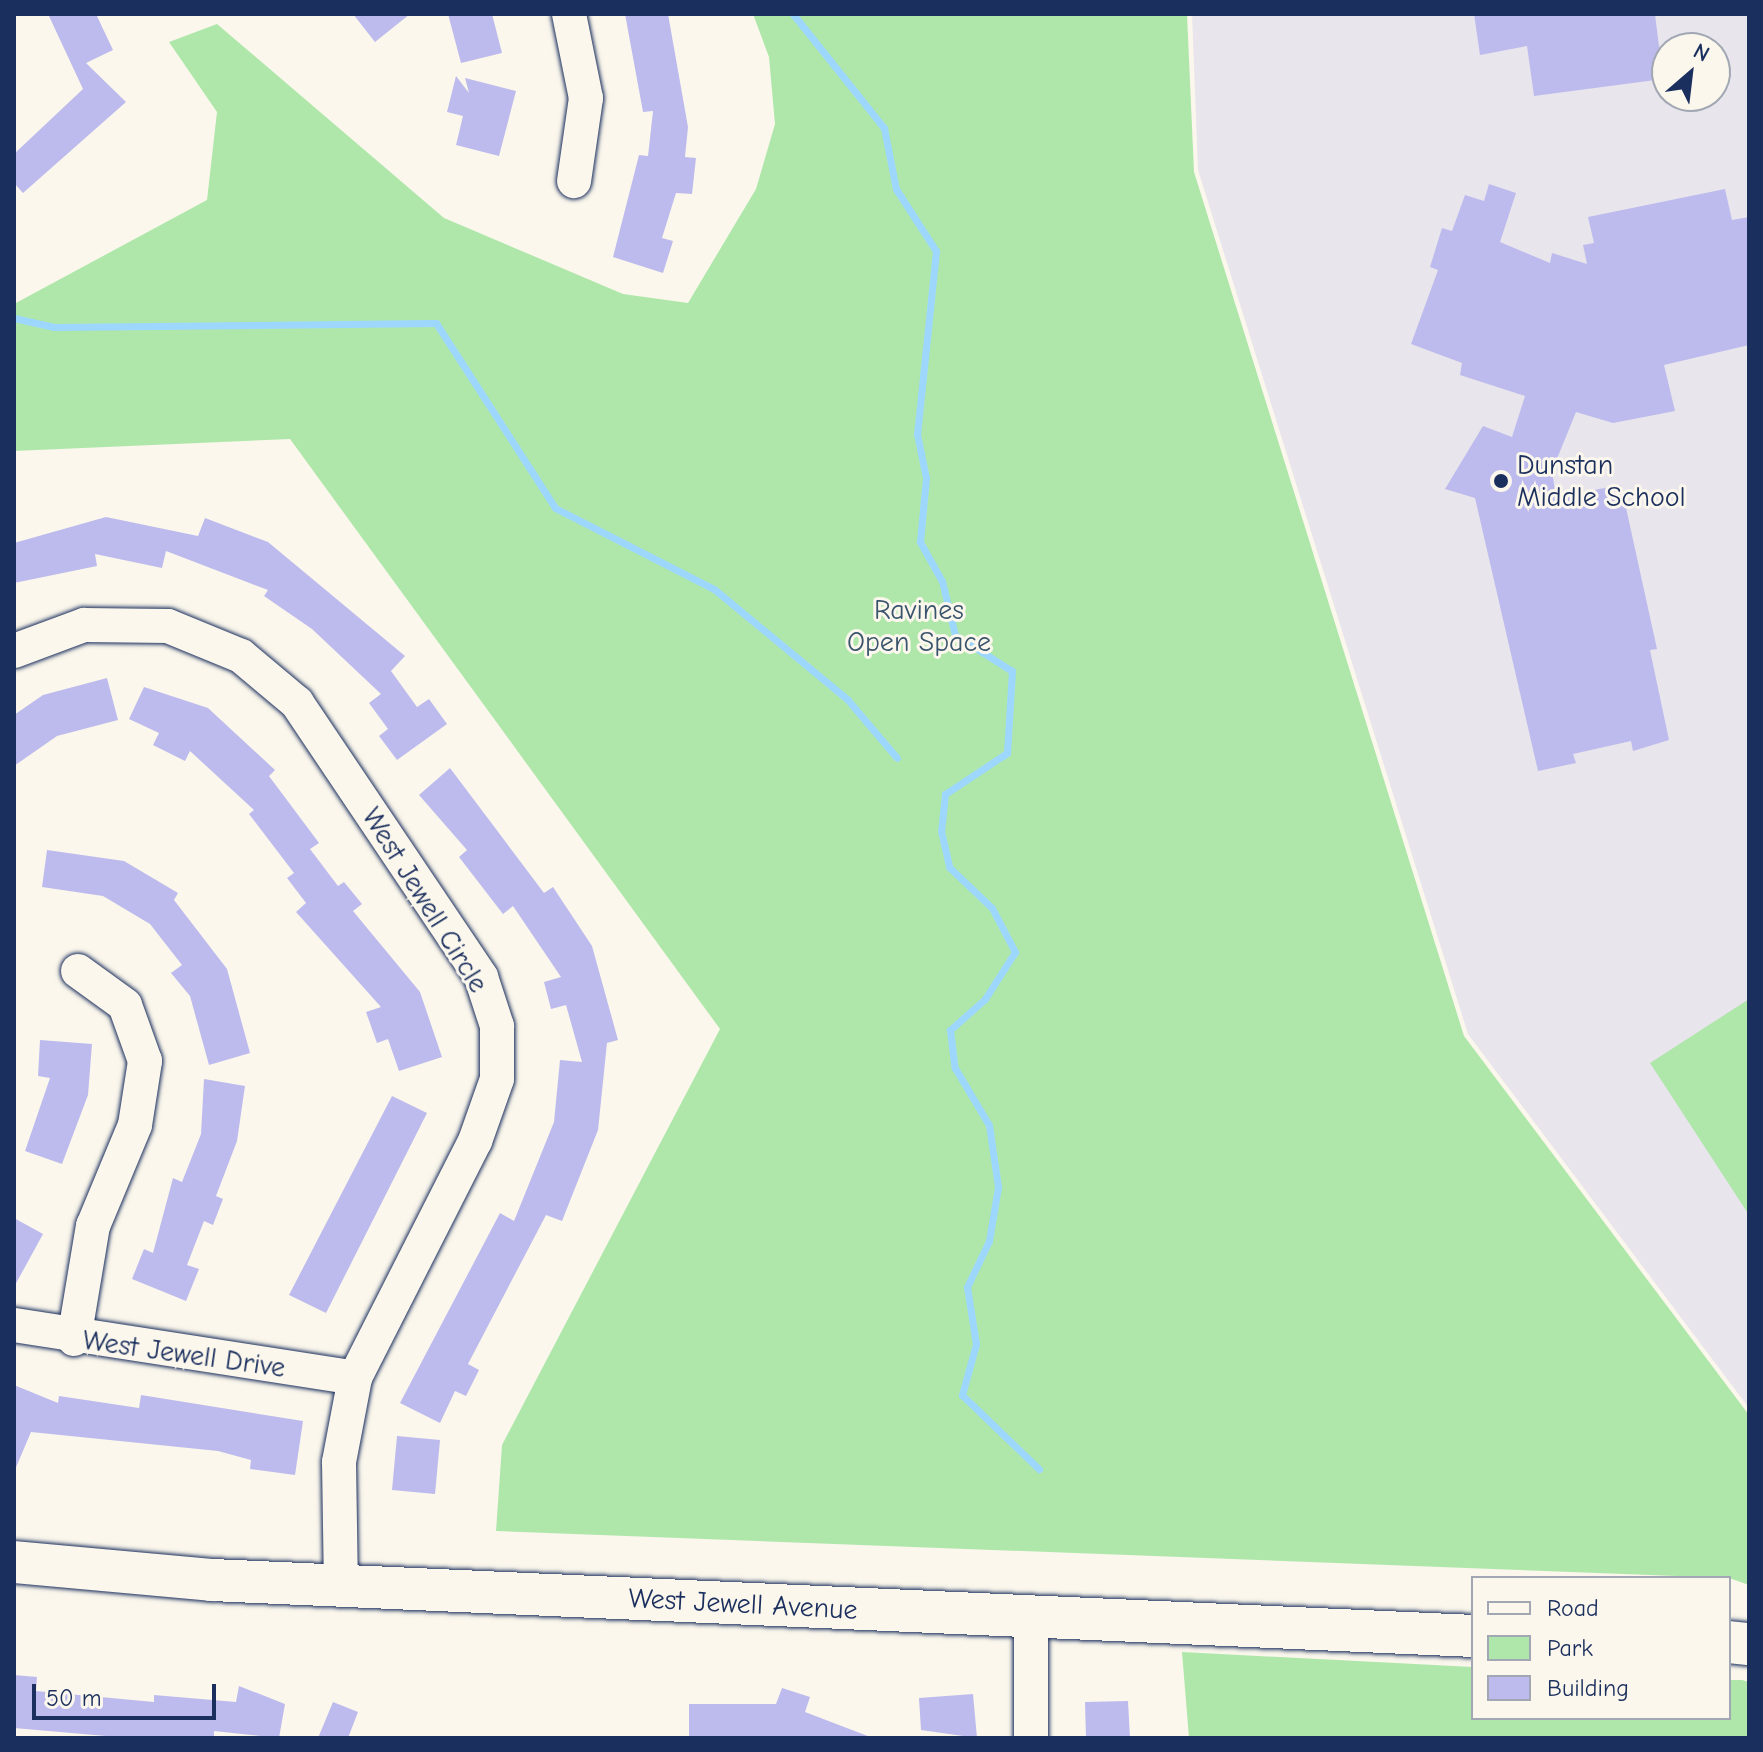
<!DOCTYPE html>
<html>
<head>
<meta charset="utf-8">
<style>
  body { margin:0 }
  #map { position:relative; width:1763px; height:1752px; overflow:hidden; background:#fbf7ec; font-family:"Comic Neue",sans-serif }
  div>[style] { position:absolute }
  .built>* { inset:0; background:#e8e5ec }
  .green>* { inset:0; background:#afe7ab }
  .stream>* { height:7px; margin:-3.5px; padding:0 3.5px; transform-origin:3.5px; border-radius:3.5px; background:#9dd7fe }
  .building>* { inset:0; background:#bdbbed }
  .roads { filter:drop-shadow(0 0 2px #1b2f5e) drop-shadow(0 0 2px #1b2f5e) }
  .minor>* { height:34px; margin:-17px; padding:0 17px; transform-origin:17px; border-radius:17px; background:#fbf7ec }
  .major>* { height:42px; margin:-21px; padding:0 21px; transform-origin:21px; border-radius:21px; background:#fbf7ec }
  .dots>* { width:22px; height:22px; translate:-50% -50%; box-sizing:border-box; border:4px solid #fbf7ec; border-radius:50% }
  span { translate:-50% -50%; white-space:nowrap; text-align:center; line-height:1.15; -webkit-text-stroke:6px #fbf7ec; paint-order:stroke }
  .poi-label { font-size:28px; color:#1b2f5e }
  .left { translate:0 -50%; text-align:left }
  .park-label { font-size:28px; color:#39546d }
  .street-label { font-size:28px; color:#1b2f5e }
  .frame { position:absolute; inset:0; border:16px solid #1b2f5e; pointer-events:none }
  .legend { position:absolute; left:1471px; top:1576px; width:260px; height:144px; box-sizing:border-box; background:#fbf7ec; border:2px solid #a1a7b3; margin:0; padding:10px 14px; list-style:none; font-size:24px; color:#1b2f5e }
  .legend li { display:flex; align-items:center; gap:16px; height:40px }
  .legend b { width:40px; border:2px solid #a1a7b3 }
  .north { position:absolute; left:1651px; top:32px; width:80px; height:80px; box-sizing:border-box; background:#fbf7ec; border:2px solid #a1a7b3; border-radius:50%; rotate:28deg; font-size:22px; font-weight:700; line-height:32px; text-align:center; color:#1b2f5e }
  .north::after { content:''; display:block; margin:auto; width:28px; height:36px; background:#1b2f5e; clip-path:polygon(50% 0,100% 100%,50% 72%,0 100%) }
  .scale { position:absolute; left:32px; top:1684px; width:184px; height:36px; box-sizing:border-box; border:4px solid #1b2f5e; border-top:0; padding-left:10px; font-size:24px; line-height:28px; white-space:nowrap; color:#1b2f5e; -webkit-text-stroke:6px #fbf7ec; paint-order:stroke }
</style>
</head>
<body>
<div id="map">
  <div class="built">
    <div style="clip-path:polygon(evenodd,1192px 14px,1749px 14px,1749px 1408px,1468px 1034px,1198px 170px,1192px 14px,1667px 48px,1715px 48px,1715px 96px,1667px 96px,1667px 48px)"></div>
  </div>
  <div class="green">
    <div style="clip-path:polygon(753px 14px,1187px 14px,1194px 172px,1464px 1036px,1749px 1415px,1749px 1585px,1729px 1578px,496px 1531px,502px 1445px,720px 1029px,290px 439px,14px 451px,14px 304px,207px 200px,217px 112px,169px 42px,217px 24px,444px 218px,623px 294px,688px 303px,756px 189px,775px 124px,769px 57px)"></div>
    <div style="clip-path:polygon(1749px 999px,1749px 1215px,1650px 1063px)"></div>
    <div style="clip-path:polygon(1182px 1652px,1473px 1667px,1473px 1718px,1729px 1718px,1729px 1680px,1742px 1680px,1749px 1682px,1749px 1738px,1189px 1738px)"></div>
  </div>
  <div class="stream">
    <div style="left:793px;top:14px;width:146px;rotate:51.4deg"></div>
    <div style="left:884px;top:128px;width:62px;rotate:78.9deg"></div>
    <div style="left:896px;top:189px;width:74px;rotate:57.2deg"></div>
    <div style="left:936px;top:251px;width:184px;rotate:95.9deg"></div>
    <div style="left:917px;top:434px;width:45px;rotate:78.4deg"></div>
    <div style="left:926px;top:478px;width:64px;rotate:95.4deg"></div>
    <div style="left:920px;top:542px;width:45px;rotate:60.6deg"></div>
    <div style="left:942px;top:581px;width:56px;rotate:76.5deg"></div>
    <div style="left:955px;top:635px;width:67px;rotate:32.3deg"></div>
    <div style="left:1012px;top:671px;width:82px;rotate:93.5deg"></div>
    <div style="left:1007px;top:753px;width:74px;rotate:146.5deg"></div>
    <div style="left:945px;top:794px;width:37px;rotate:96deg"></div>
    <div style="left:941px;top:831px;width:37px;rotate:77deg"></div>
    <div style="left:949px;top:867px;width:59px;rotate:43.6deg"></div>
    <div style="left:992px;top:908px;width:50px;rotate:62.4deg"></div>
    <div style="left:1015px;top:952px;width:56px;rotate:122.6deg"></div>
    <div style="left:985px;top:999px;width:47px;rotate:138.5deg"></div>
    <div style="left:950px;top:1030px;width:38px;rotate:83deg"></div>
    <div style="left:955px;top:1068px;width:66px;rotate:59.2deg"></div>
    <div style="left:989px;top:1125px;width:63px;rotate:81.7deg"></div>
    <div style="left:998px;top:1187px;width:55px;rotate:99.5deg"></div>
    <div style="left:989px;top:1241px;width:51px;rotate:115.6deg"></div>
    <div style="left:967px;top:1287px;width:58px;rotate:81deg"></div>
    <div style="left:976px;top:1344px;width:53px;rotate:105.4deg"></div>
    <div style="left:962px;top:1395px;width:107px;rotate:43.9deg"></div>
    <div style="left:14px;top:318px;width:41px;rotate:12.7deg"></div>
    <div style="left:54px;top:327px;width:382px;rotate:-0.6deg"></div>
    <div style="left:436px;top:323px;width:220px;rotate:57.2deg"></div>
    <div style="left:555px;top:508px;width:178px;rotate:27deg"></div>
    <div style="left:714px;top:589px;width:173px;rotate:39.6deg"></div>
    <div style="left:847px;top:699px;width:77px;rotate:49.7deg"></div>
  </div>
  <div class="building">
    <div style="clip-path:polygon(48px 14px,96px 14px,113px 50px,86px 63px,126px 102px,23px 193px,14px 183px,14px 154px,83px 89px)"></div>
    <div style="clip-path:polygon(353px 14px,410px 14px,375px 42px)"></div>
    <div style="clip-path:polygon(448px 14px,492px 14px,502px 53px,461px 63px)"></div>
    <div style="clip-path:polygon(625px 14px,668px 14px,688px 127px,685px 157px,696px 158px,692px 194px,676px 193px,662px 238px,673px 241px,663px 273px,613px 257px,639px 155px,648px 156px,653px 111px,643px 112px)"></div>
    <div style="clip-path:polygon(1474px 14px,1655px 14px,1663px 79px,1534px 96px,1527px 46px,1480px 55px)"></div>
    <div style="clip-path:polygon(456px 76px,469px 93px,465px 78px,516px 91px,499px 156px,456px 145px,463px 116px,447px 112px)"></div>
    <div style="clip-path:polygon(1489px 184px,1516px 193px,1500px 242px,1550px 263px,1552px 253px,1587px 264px,1583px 245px,1594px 243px,1588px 217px,1725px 189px,1732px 220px,1749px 217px,1749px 345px,1664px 365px,1675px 411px,1613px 423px,1576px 412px,1552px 471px,1556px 497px,1621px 485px,1657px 649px,1650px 650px,1669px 740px,1633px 751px,1631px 741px,1573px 754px,1576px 763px,1538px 771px,1475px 498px,1445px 489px,1483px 426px,1512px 437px,1525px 396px,1460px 375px,1462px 363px,1411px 344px,1438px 270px,1430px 267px,1442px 228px,1452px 231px,1465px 195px,1484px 201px)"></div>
    <div style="clip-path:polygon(106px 517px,198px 536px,205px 518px,268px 542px,405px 656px,391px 671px,417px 707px,429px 699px,447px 724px,397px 760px,379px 736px,388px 729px,369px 703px,381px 694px,312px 629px,264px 596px,268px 590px,166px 551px,162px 568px,95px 554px,97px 566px,14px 583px,14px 543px)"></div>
    <div style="clip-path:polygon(107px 678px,118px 720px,57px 736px,14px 766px,14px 715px,43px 695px)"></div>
    <div style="clip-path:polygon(144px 687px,208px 708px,275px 770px,269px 776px,319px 843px,310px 849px,338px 886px,344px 882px,362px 904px,353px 911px,420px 992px,442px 1057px,399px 1071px,388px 1039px,377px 1043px,366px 1012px,381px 1007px,296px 912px,306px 903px,287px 878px,294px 873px,249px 814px,254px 810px,190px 751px,185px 761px,153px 745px,159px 733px,129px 719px)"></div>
    <div style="clip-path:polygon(450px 768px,544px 893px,553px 887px,592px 946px,618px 1040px,607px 1043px,598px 1130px,562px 1221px,546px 1215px,468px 1364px,479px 1370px,466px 1396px,455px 1391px,440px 1423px,400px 1403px,500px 1213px,514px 1221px,554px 1122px,560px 1060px,582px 1062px,566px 1005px,551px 1009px,544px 982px,561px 977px,513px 906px,503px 914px,459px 857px,467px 850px,419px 795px)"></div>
    <div style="clip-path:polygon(47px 850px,124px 861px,178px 893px,174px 900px,227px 969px,250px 1053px,209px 1065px,190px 996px,171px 973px,182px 965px,150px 924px,103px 896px,42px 887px)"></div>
    <div style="clip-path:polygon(40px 1040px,92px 1044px,88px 1095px,62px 1164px,25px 1151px,50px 1078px,38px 1076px)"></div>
    <div style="clip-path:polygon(204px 1079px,245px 1086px,237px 1141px,216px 1196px,223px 1199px,213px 1225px,204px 1221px,187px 1265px,199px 1269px,186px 1301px,132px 1279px,144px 1249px,153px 1253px,173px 1178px,182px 1182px,201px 1134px)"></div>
    <div style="clip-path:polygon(392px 1096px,427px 1113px,326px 1313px,289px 1295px)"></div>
    <div style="clip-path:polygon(14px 1218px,43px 1234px,14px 1287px)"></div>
    <div style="clip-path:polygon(14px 1385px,58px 1403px,59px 1396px,139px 1408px,141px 1395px,303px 1421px,295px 1475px,250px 1469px,251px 1460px,218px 1451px,31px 1432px,14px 1472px)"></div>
    <div style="clip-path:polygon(397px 1436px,440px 1440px,435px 1494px,392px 1490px)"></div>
    <div style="clip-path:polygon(14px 1675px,37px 1677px,36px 1691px,154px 1702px,154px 1695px,236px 1702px,239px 1686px,285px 1704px,279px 1738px,214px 1731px,214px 1738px,129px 1738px,14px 1728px)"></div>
    <div style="clip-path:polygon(782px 1688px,810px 1697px,805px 1712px,873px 1738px,689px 1738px,689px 1704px,776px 1704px)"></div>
    <div style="clip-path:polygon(973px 1694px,977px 1738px,921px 1730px,919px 1698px)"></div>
    <div style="clip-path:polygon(1128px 1701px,1130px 1738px,1086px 1738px,1085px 1702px)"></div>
    <div style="clip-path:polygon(333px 1702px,358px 1712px,348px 1738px,318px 1738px)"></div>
  </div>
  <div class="roads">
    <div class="minor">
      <div style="left:569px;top:14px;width:86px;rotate:78.6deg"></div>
      <div style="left:586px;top:98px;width:84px;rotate:98.2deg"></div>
      <div style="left:14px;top:651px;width:75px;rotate:-20.4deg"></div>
      <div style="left:84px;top:625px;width:84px;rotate:0.7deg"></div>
      <div style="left:168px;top:626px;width:79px;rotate:22.3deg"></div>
      <div style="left:241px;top:656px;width:73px;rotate:40deg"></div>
      <div style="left:297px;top:703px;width:330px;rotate:56.1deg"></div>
      <div style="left:481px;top:977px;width:52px;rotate:71.9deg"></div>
      <div style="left:497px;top:1026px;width:53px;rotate:90deg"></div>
      <div style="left:497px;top:1079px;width:66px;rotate:109.5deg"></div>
      <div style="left:475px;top:1141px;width:266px;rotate:116.9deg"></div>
      <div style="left:355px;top:1378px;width:86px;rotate:100.8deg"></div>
      <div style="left:339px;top:1462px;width:123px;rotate:89.1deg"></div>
      <div style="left:14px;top:1325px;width:345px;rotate:8.8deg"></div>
      <div style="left:74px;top:1339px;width:115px;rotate:-80.5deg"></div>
      <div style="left:93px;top:1226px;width:109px;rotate:-67.4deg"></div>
      <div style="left:135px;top:1125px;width:65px;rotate:-81.1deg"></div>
      <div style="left:145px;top:1061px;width:59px;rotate:-109.7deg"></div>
      <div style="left:125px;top:1005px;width:58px;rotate:-144.1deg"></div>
      <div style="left:1031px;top:1617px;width:121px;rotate:90deg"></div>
    </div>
    <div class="major">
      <div style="left:14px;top:1562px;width:199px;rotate:5.2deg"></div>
      <div style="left:212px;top:1580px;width:1262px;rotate:2.54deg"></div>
      <div style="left:1729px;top:1642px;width:20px;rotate:6deg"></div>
    </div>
  </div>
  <div class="dots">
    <div style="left:1501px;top:481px;background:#1b2f5e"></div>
  </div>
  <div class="poi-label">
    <span class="left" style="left:1517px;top:481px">Dunstan<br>Middle School</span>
  </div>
  <div class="park-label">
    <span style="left:919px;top:626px">Ravines<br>Open Space</span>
  </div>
  <div class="street-label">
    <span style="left:425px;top:900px;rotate:58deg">West Jewell Circle</span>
    <span style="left:184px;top:1354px;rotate:8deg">West Jewell Drive</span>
    <span style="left:743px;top:1604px;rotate:3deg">West Jewell Avenue</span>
  </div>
  <div class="frame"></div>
  <ul class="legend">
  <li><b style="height:10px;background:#fbf7ec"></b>Road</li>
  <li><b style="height:22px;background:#afe7ab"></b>Park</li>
  <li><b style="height:22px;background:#bdbbed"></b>Building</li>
  </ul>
  <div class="north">N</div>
  <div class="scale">50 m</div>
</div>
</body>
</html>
